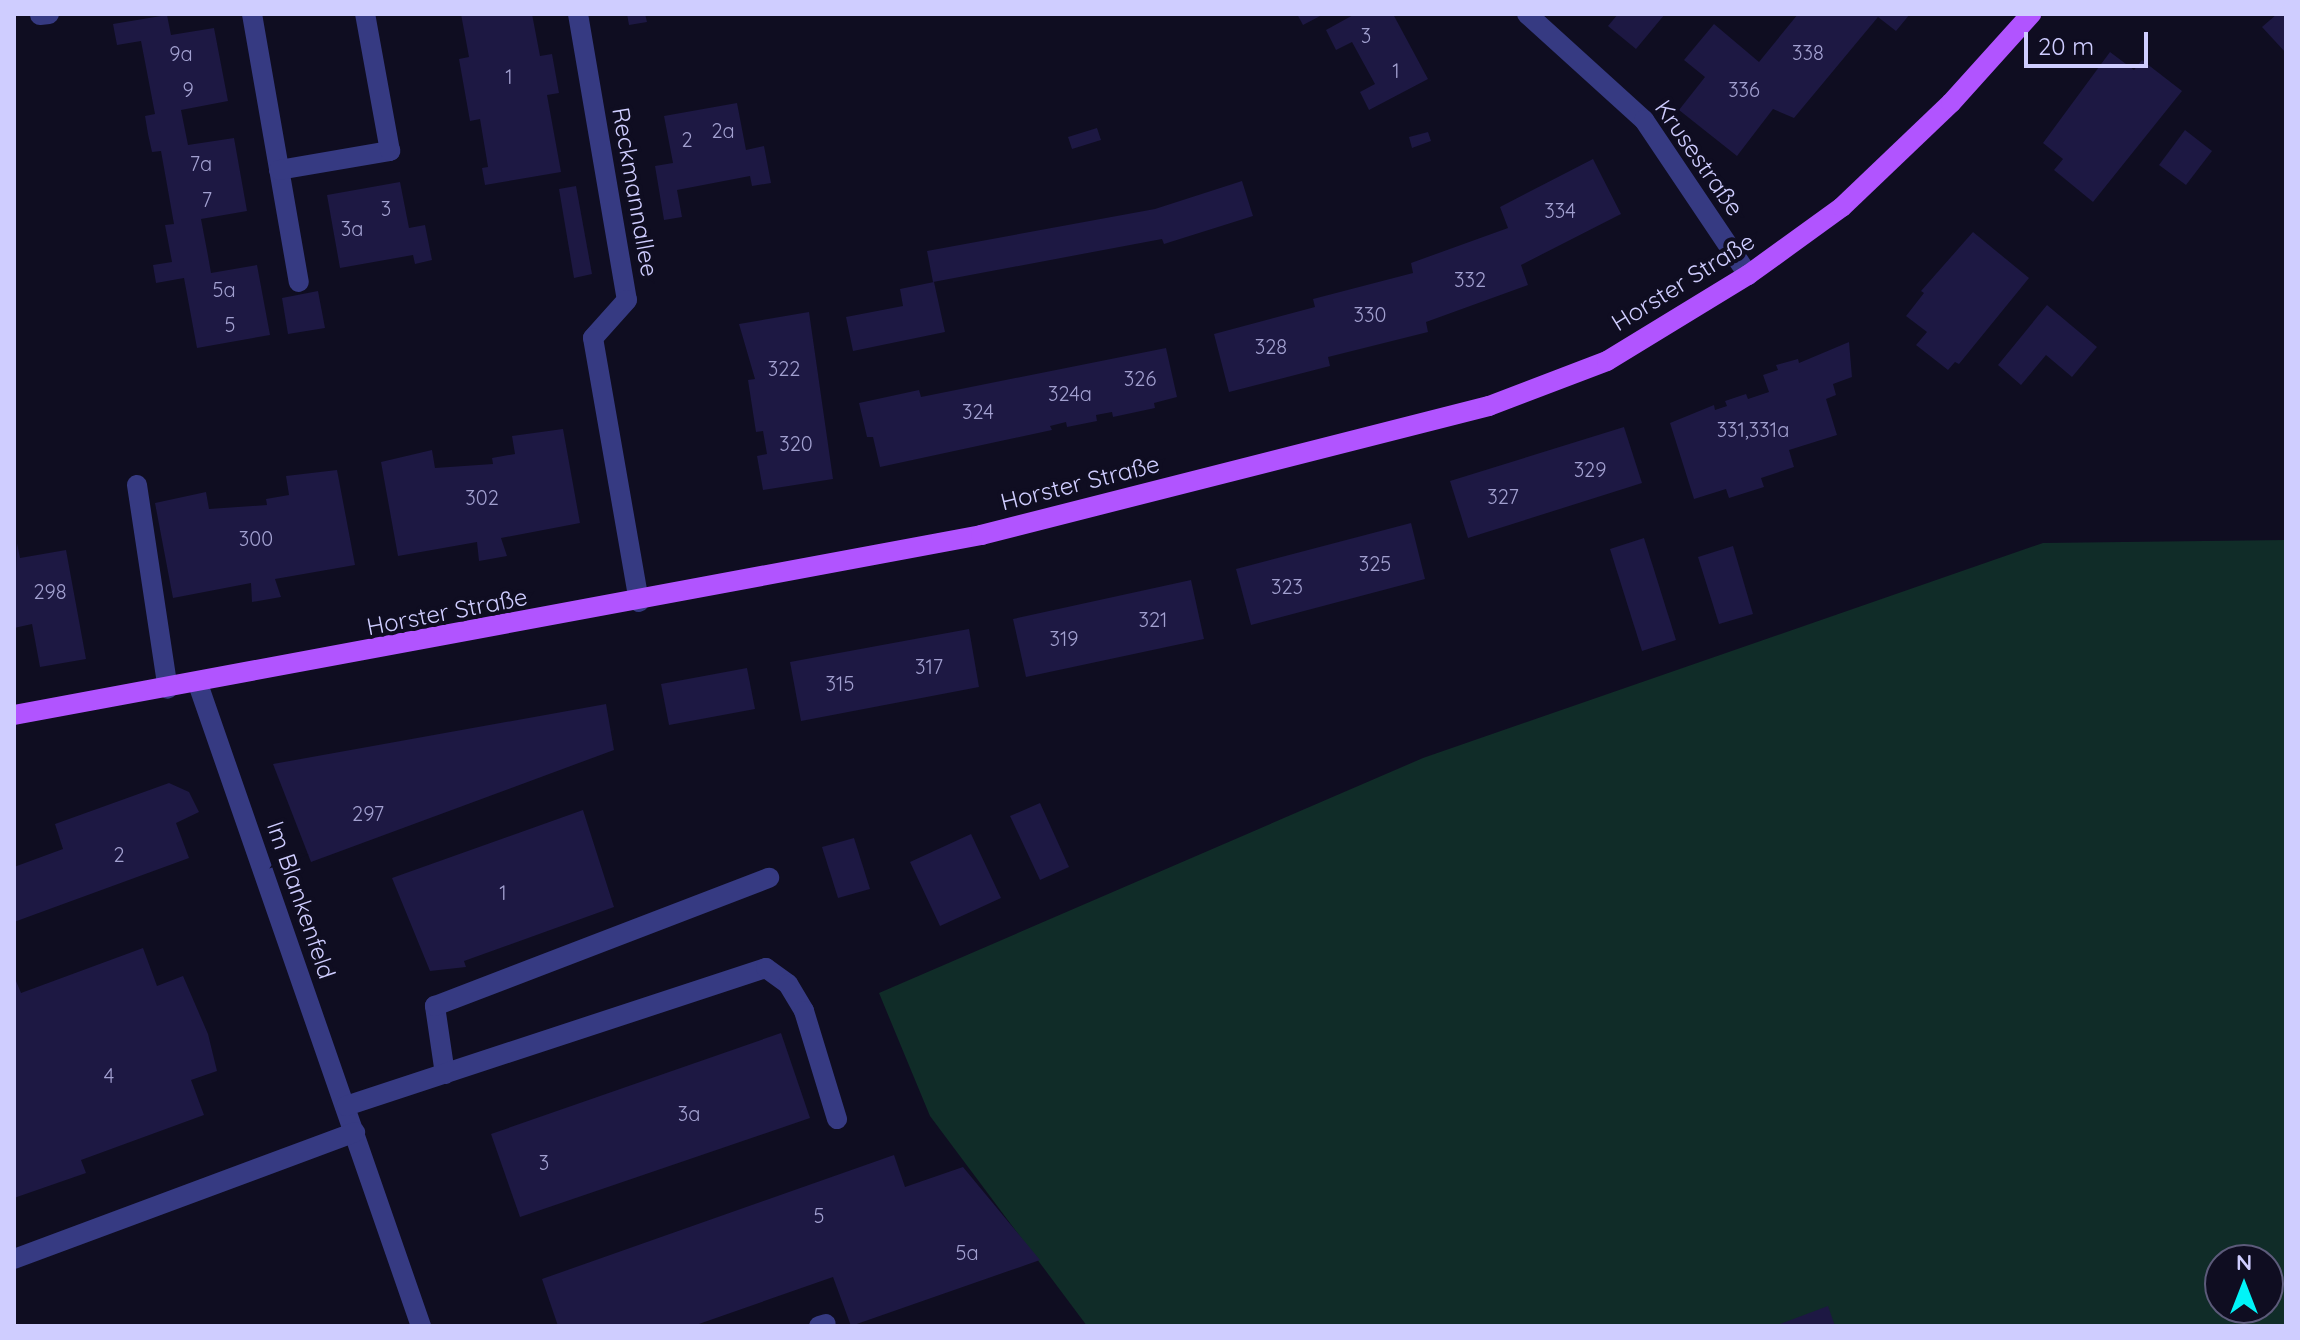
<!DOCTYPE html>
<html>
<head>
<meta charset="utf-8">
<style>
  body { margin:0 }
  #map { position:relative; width:2300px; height:1340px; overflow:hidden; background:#0f0d21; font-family:Quicksand,sans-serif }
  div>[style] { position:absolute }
  .green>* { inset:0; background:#102c28 }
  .building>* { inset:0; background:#1d1843 }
  .minor>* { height:20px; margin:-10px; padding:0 10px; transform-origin:10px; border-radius:10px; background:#363a82 }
  .major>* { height:20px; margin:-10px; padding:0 10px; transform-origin:10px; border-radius:10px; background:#b154ff }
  span { translate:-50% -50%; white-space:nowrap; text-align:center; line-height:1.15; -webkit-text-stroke:8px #0f0d21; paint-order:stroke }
  .number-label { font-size:20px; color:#a2a0d0 }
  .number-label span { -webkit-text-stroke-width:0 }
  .street-label { font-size:24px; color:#cfcdff }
  .frame { position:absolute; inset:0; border:16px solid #cfcdff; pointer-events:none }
  .north { position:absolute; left:2204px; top:1244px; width:80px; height:80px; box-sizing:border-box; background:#0f0d21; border:2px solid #5c5a7a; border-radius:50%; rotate:0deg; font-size:22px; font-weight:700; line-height:32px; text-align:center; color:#cfcdff }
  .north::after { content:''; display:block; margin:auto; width:28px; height:36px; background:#00f4f8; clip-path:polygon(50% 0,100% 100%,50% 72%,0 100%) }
  .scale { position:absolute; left:2024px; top:32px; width:124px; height:36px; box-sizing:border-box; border:4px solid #cfcdff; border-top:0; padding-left:10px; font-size:24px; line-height:28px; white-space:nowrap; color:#cfcdff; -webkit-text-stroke:6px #0f0d21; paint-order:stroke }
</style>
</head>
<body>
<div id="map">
  <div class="green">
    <div style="clip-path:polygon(evenodd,2286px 540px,2286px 1326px,1087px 1326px,930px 1116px,879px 993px,1423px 758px,2043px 543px,2286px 540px,2220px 1260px,2268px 1260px,2268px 1308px,2220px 1308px,2220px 1260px)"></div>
  </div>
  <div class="building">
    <div style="clip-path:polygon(461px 14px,532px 14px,540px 56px,552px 54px,559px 93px,547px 95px,561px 172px,485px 185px,482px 168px,488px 167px,480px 119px,470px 121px,459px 59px,469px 57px)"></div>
    <div style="clip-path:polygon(627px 14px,645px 14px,647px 22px,629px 25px)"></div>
    <div style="clip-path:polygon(1297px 14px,1324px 14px,1303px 25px)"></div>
    <div style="clip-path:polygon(1355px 14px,1393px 14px,1428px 79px,1369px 110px,1360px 92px,1375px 84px,1352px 42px,1336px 50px,1326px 30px)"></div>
    <div style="clip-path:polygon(1618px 14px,1665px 14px,1636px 49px,1608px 26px)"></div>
    <div style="clip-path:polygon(1798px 14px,1910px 14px,1896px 31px,1878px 17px,1794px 118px,1773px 109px,1737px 156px,1679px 110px,1705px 77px,1684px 60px,1714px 24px,1759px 62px)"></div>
    <div style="clip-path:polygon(2277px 14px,2286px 14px,2286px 53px,2262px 27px)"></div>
    <div style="clip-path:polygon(167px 15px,171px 35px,214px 28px,228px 101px,181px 110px,188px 145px,234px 138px,247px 211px,201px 219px,208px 256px,211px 273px,257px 265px,270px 335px,197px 348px,184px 278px,156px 283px,153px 265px,172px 262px,165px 225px,174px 224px,161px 151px,152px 152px,148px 134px,145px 116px,155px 114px,141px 41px,117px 45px,113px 24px)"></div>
    <div style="clip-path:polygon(2110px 52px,2134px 70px,2142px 60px,2182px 91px,2093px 202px,2054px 170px,2063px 159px,2043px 143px)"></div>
    <div style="clip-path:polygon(737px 103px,746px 150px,764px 146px,771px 183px,752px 186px,750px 176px,677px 190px,682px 217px,664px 220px,655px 166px,673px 163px,664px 116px)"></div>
    <div style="clip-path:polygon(1097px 128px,1101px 140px,1072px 149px,1068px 137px)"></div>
    <div style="clip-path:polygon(2185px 130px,2212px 151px,2186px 185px,2159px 165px)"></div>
    <div style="clip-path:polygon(1428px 132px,1431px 141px,1412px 148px,1409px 137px)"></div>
    <div style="clip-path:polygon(1593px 159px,1621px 214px,1521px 265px,1528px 285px,1426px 322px,1428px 332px,1328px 357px,1330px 366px,1229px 392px,1214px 334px,1315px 307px,1313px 299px,1413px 273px,1411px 263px,1508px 228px,1500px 207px)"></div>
    <div style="clip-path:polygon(1242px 181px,1253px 216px,1164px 244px,1162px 239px,933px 282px,927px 251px,1155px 209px)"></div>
    <div style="clip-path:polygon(400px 182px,409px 228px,425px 225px,432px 260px,415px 264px,413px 255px,340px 268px,327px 195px)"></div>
    <div style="clip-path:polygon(576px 186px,592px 274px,574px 278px,559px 189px)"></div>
    <div style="clip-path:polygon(1973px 232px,2029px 278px,1959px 364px,1955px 362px,1948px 370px,1916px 345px,1927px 332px,1906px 316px,1924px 293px,1921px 291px)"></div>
    <div style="clip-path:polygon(934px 282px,945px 332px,853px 351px,846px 317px,903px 306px,900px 289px)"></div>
    <div style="clip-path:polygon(318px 291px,325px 328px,288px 334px,282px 298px)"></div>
    <div style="clip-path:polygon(2047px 305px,2097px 347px,2072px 377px,2046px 355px,2021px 385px,1998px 365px)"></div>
    <div style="clip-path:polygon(809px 312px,833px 479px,763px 490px,757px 456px,767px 454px,763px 431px,756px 432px,748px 380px,755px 379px,739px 324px)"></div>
    <div style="clip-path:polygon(1849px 342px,1852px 377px,1833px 384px,1836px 395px,1826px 399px,1837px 435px,1789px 450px,1794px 467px,1761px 478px,1764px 487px,1729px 498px,1726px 489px,1694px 499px,1670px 423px,1714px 405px,1715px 410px,1727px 406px,1725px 401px,1746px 394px,1748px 399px,1769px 392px,1763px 375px,1778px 370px,1776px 365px,1798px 359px,1799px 363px)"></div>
    <div style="clip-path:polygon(1166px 348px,1177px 397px,1154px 403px,1155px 408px,1113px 417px,1112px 412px,1096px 415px,1097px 421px,1067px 427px,1066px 422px,1050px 426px,1052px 430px,880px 467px,873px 437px,867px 437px,859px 403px,919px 390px,921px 397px)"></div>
    <div style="clip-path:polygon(1624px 427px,1642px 483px,1468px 538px,1450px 481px)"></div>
    <div style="clip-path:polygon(563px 429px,580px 523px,501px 538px,507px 556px,479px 561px,477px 542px,398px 556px,381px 462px,432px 450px,435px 468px,493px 464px,492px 458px,515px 454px,512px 436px)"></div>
    <div style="clip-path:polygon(337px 470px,355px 565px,275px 579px,281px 597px,252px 602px,251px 583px,173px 598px,155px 503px,206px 492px,209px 509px,267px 505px,266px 499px,289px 495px,286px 476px)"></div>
    <div style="clip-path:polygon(1411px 523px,1425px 579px,1251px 625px,1236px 569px)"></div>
    <div style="clip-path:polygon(1644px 538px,1676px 640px,1642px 651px,1610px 549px)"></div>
    <div style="clip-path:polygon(17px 543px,20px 558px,66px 550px,86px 659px,40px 667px,32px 624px,14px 628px)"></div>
    <div style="clip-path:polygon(1733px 546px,1753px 614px,1719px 624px,1698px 557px)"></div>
    <div style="clip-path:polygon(1191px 580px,1204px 639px,1026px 677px,1013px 619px)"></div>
    <div style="clip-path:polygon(969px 629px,979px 687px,801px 721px,790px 662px)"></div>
    <div style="clip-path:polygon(747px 668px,755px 709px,669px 725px,661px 684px)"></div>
    <div style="clip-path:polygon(606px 704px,614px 750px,311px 862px,273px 764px)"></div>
    <div style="clip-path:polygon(169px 783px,189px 792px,199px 812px,176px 823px,189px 858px,14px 922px,14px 867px,63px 849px,55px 824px)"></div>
    <div style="clip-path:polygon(1040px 803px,1069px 867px,1040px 880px,1010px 816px)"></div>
    <div style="clip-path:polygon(583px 810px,614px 907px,464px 961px,466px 967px,430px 971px,392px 878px)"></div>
    <div style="clip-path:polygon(971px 834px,1001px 898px,940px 926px,910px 862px)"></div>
    <div style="clip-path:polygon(854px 838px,870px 889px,838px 898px,822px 847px)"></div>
    <div style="clip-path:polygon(143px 948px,157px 986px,183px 976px,208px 1034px,217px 1071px,191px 1080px,204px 1115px,81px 1160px,86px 1173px,14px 1198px,14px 976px,21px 993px)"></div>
    <div style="clip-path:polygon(781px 1033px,810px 1118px,520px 1217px,491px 1134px)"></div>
    <div style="clip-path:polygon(894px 1155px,905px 1187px,963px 1167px,1040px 1260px,851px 1326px,833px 1277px,693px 1326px,558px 1326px,542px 1279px)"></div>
    <div style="clip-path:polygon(1828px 1306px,1835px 1326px,1775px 1326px)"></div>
  </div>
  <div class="minor">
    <div style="left:252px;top:14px;width:272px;rotate:80.1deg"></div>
    <div style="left:578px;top:14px;width:290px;rotate:80.3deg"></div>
    <div style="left:627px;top:300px;width:51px;rotate:131.8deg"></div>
    <div style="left:593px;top:338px;width:268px;rotate:80.1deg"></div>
    <div style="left:1527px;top:14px;width:158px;rotate:42.2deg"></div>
    <div style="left:1644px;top:120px;width:187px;rotate:56.1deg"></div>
    <div style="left:40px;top:15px;width:9px;rotate:-6deg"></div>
    <div style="left:279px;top:170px;width:113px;rotate:-9.7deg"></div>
    <div style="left:390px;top:151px;width:139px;rotate:-100.3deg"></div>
    <div style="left:137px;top:485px;width:206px;rotate:81.4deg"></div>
    <div style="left:198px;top:684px;width:680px;rotate:70.85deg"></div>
    <div style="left:445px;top:1074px;width:69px;rotate:-98.4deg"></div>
    <div style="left:435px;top:1006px;width:358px;rotate:-21deg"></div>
    <div style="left:346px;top:1106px;width:442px;rotate:-18.2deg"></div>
    <div style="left:766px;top:968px;width:27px;rotate:36deg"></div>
    <div style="left:788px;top:984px;width:31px;rotate:59deg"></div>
    <div style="left:804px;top:1011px;width:113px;rotate:73deg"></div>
    <div style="left:14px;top:1259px;width:364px;rotate:-20.4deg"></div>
    <div style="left:819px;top:1326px;width:7px;rotate:-16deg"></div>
  </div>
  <div class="major">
    <div style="left:14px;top:715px;width:984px;rotate:-10.54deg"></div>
    <div style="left:981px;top:535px;width:524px;rotate:-14.25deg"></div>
    <div style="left:1489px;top:406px;width:126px;rotate:-20.9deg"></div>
    <div style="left:1607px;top:361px;width:165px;rotate:-31.4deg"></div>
    <div style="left:1748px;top:275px;width:116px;rotate:-35.9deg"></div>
    <div style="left:1842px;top:207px;width:151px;rotate:-43.7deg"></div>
    <div style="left:1951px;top:103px;width:120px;rotate:-48deg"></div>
  </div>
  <div class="number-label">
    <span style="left:1366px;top:35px">3</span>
    <span style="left:1808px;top:52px">338</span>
    <span style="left:181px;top:53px">9a</span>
    <span style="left:1396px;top:70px">1</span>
    <span style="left:509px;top:76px">1</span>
    <span style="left:188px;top:89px">9</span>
    <span style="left:1744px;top:89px">336</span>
    <span style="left:723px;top:130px">2a</span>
    <span style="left:687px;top:139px">2</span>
    <span style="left:201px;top:163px">7a</span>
    <span style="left:207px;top:199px">7</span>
    <span style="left:386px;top:208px">3</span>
    <span style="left:1560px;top:210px">334</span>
    <span style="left:352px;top:228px">3a</span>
    <span style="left:1470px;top:279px">332</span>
    <span style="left:224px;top:289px">5a</span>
    <span style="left:1370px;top:314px">330</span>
    <span style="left:230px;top:324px">5</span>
    <span style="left:1271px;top:346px">328</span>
    <span style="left:784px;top:368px">322</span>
    <span style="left:1140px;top:378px">326</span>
    <span style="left:1070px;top:393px">324a</span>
    <span style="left:978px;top:411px">324</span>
    <span style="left:1753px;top:429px">331,331a</span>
    <span style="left:796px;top:443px">320</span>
    <span style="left:1590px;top:469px">329</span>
    <span style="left:1503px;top:496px">327</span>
    <span style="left:482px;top:497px">302</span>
    <span style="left:256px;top:538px">300</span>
    <span style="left:1375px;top:563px">325</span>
    <span style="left:1287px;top:586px">323</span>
    <span style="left:50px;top:591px">298</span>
    <span style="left:1153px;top:619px">321</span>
    <span style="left:1064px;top:638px">319</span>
    <span style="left:929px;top:666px">317</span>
    <span style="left:840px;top:683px">315</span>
    <span style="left:368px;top:813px">297</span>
    <span style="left:119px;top:854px">2</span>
    <span style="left:503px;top:892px">1</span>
    <span style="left:109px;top:1075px">4</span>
    <span style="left:689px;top:1113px">3a</span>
    <span style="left:544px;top:1162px">3</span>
    <span style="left:819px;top:1215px">5</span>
    <span style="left:967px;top:1252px">5a</span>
  </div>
  <div class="street-label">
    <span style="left:1699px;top:158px;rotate:55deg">Krusestraße</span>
    <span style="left:635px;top:192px;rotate:80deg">Reckmannallee</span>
    <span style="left:1683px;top:282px;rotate:-32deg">Horster Straße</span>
    <span style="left:1080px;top:483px;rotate:-14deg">Horster Straße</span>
    <span style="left:447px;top:612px;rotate:-11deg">Horster Straße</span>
    <span style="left:301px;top:900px;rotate:71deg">Im Blankenfeld</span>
  </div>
  <div class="frame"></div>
  <div class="north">N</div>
  <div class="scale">20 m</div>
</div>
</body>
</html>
